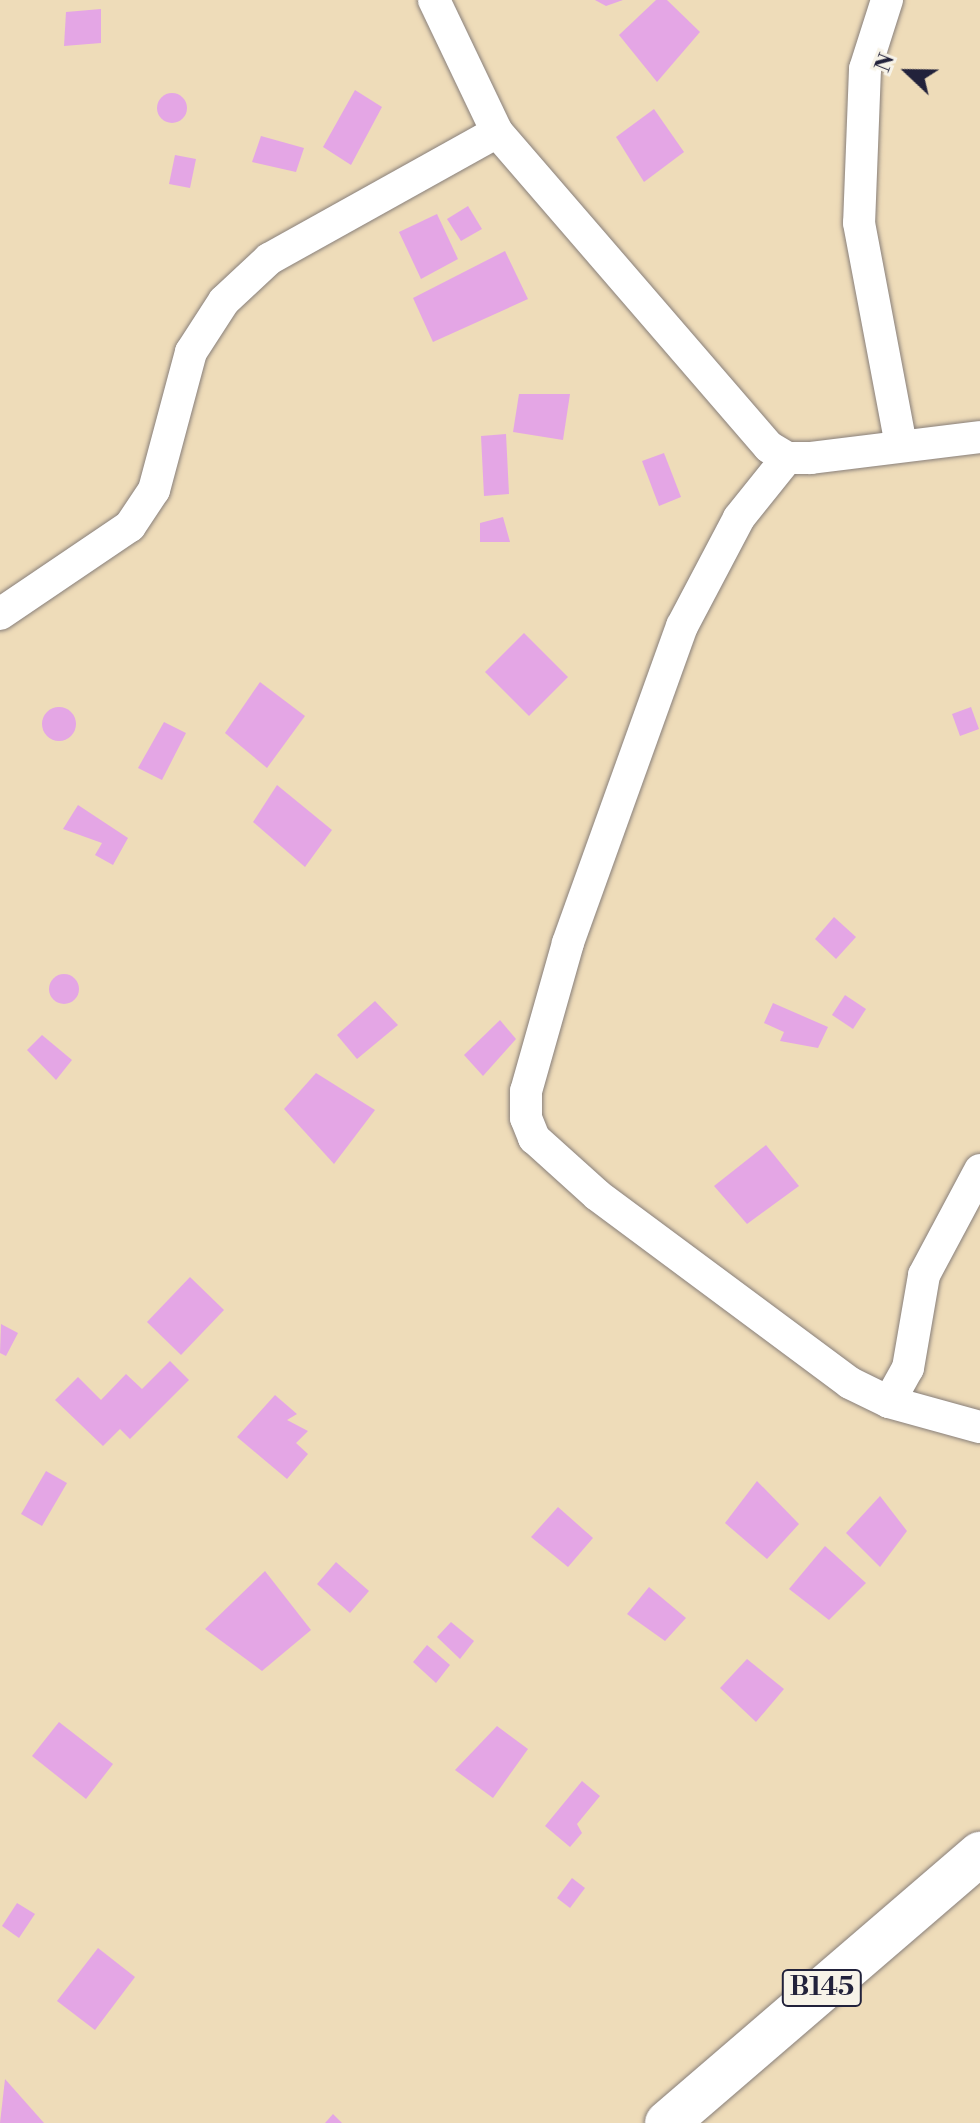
<!DOCTYPE html>
<html>
<head>
<meta charset="utf-8">
<style>
  body { margin:0 }
  #map { position:relative; width:980px; height:2123px; overflow:hidden; background:#eedcb9; font-family:"Libre Bodoni",serif }
  div>[style] { position:absolute }
  .building>* { inset:0; background:#e4a6e5 }
  .round { border-radius:50% }
  .roads { filter:drop-shadow(0 0 2px #887f7a) drop-shadow(0 0 2px #887f7a) }
  .minor>* { height:32px; margin:-16px; padding:0 16px; transform-origin:16px; border-radius:16px; background:#fff }
  .primary>* { height:44px; margin:-22px; padding:0 22px; transform-origin:22px; border-radius:22px; background:#fff }
  span { translate:-50% -50%; white-space:nowrap; text-align:center; line-height:1.15; -webkit-text-stroke:7px #f7f3e8; paint-order:stroke }
  .shield-label span { padding:2px 6px; background:#f7f3e8; border:2px solid; border-radius:6px; -webkit-text-stroke-width:0 }
  .shield-label { font-size:26px; color:#22223b; font-weight:700 }
  .north { position:absolute; left:868px; top:32px; width:80px; height:80px; -webkit-text-stroke:6px #f7f3e8; paint-order:stroke; rotate:292deg; font-size:22px; font-weight:700; line-height:32px; text-align:center; color:#22223b }
  .north::after { content:''; display:block; margin:auto; width:28px; height:36px; background:#22223b; clip-path:polygon(50% 0,100% 100%,50% 72%,0 100%) }
</style>
</head>
<body>
<div id="map">
  <div class="building">
    <div style="clip-path:polygon(595px 0,623px 0,606px 6px)"></div>
    <div style="clip-path:polygon(656px 0,667px 0,700px 32px,657px 82px,619px 35px)"></div>
    <div style="clip-path:polygon(101px 9px,101px 43px,64px 46px,66px 12px)"></div>
    <div style="clip-path:polygon(355px 90px,382px 107px,351px 165px,323px 147px)"></div>
    <div class="round" style="left:157px;top:93px;width:30px;height:30px"></div>
    <div style="clip-path:polygon(654px 109px,684px 152px,644px 182px,616px 137px)"></div>
    <div style="clip-path:polygon(261px 136px,304px 148px,296px 172px,252px 162px)"></div>
    <div style="clip-path:polygon(175px 155px,196px 159px,190px 188px,169px 184px)"></div>
    <div style="clip-path:polygon(468px 206px,482px 229px,461px 241px,447px 219px)"></div>
    <div style="clip-path:polygon(437px 214px,458px 259px,421px 279px,399px 232px)"></div>
    <div style="clip-path:polygon(505px 251px,528px 299px,433px 342px,413px 298px)"></div>
    <div style="clip-path:polygon(519px 394px,570px 394px,563px 440px,513px 432px)"></div>
    <div style="clip-path:polygon(506px 434px,509px 494px,484px 496px,481px 436px)"></div>
    <div style="clip-path:polygon(664px 453px,681px 497px,659px 506px,642px 461px)"></div>
    <div style="clip-path:polygon(503px 517px,510px 542px,480px 542px,480px 523px)"></div>
    <div style="clip-path:polygon(524px 633px,568px 677px,529px 716px,485px 672px)"></div>
    <div style="clip-path:polygon(260px 682px,305px 716px,267px 768px,225px 733px)"></div>
    <div class="round" style="left:42px;top:707px;width:34px;height:34px"></div>
    <div style="clip-path:polygon(971px 707px,979px 729px,960px 736px,952px 714px)"></div>
    <div style="clip-path:polygon(164px 722px,186px 733px,162px 780px,138px 768px)"></div>
    <div style="clip-path:polygon(277px 785px,332px 830px,305px 867px,253px 822px)"></div>
    <div style="clip-path:polygon(78px 805px,128px 838px,113px 865px,95px 855px,102px 843px,63px 829px)"></div>
    <div style="clip-path:polygon(834px 917px,856px 937px,836px 959px,815px 939px)"></div>
    <div class="round" style="left:49px;top:974px;width:30px;height:30px"></div>
    <div style="clip-path:polygon(845px 995px,866px 1009px,853px 1029px,832px 1015px)"></div>
    <div style="clip-path:polygon(375px 1001px,398px 1025px,357px 1059px,337px 1035px)"></div>
    <div style="clip-path:polygon(773px 1003px,828px 1027px,818px 1048px,780px 1041px,784px 1032px,764px 1023px)"></div>
    <div style="clip-path:polygon(500px 1020px,516px 1039px,483px 1076px,464px 1055px)"></div>
    <div style="clip-path:polygon(42px 1035px,72px 1060px,56px 1080px,27px 1050px)"></div>
    <div style="clip-path:polygon(316px 1073px,375px 1110px,334px 1164px,284px 1109px)"></div>
    <div style="clip-path:polygon(766px 1145px,799px 1186px,747px 1224px,714px 1186px)"></div>
    <div style="clip-path:polygon(190px 1277px,224px 1310px,181px 1355px,147px 1322px)"></div>
    <div style="clip-path:polygon(1px 1324px,18px 1333px,6px 1356px,0 1353px)"></div>
    <div style="clip-path:polygon(170px 1361px,189px 1380px,130px 1439px,120px 1429px,103px 1446px,55px 1400px,78px 1377px,101px 1400px,126px 1374px,142px 1389px)"></div>
    <div style="clip-path:polygon(275px 1395px,297px 1414px,287px 1420px,308px 1431px,296px 1443px,308px 1454px,287px 1479px,237px 1437px)"></div>
    <div style="clip-path:polygon(46px 1471px,67px 1483px,42px 1526px,21px 1514px)"></div>
    <div style="clip-path:polygon(757px 1481px,799px 1524px,767px 1559px,725px 1523px)"></div>
    <div style="clip-path:polygon(880px 1496px,907px 1531px,880px 1567px,846px 1533px)"></div>
    <div style="clip-path:polygon(558px 1507px,593px 1538px,568px 1567px,531px 1537px)"></div>
    <div style="clip-path:polygon(825px 1546px,866px 1583px,829px 1620px,789px 1589px)"></div>
    <div style="clip-path:polygon(336px 1562px,369px 1591px,350px 1613px,317px 1584px)"></div>
    <div style="clip-path:polygon(265px 1571px,311px 1630px,262px 1671px,205px 1629px)"></div>
    <div style="clip-path:polygon(649px 1587px,686px 1618px,665px 1641px,627px 1614px)"></div>
    <div style="clip-path:polygon(451px 1622px,474px 1641px,460px 1659px,437px 1637px)"></div>
    <div style="clip-path:polygon(427px 1645px,450px 1665px,436px 1683px,413px 1662px)"></div>
    <div style="clip-path:polygon(747px 1659px,784px 1689px,756px 1722px,720px 1688px)"></div>
    <div style="clip-path:polygon(59px 1722px,113px 1764px,86px 1799px,32px 1756px)"></div>
    <div style="clip-path:polygon(497px 1726px,528px 1749px,493px 1798px,455px 1770px)"></div>
    <div style="clip-path:polygon(582px 1781px,600px 1796px,577px 1824px,582px 1833px,570px 1847px,545px 1826px)"></div>
    <div style="clip-path:polygon(572px 1878px,585px 1888px,570px 1908px,557px 1898px)"></div>
    <div style="clip-path:polygon(17px 1903px,35px 1914px,19px 1938px,2px 1926px)"></div>
    <div style="clip-path:polygon(98px 1948px,135px 1977px,95px 2030px,57px 2001px)"></div>
    <div style="clip-path:polygon(5px 2079px,44px 2123px,0 2123px)"></div>
    <div style="clip-path:polygon(333px 2114px,342px 2123px,325px 2123px)"></div>
  </div>
  <div class="roads">
    <div class="minor">
      <div style="left:434px;top:0;width:146px;rotate:64.5deg"></div>
      <div style="left:497px;top:132px;width:416px;rotate:49.2deg"></div>
      <div style="left:769px;top:447px;width:21px;rotate:31deg"></div>
      <div style="left:787px;top:458px;width:24px"></div>
      <div style="left:811px;top:458px;width:170px;rotate:-7.1deg"></div>
      <div style="left:887px;top:0;width:72px;rotate:107.7deg"></div>
      <div style="left:865px;top:69px;width:154px;rotate:92.2deg"></div>
      <div style="left:859px;top:223px;width:227px;rotate:79.3deg"></div>
      <div style="left:787px;top:458px;width:77px;rotate:128.7deg"></div>
      <div style="left:739px;top:518px;width:122px;rotate:117.8deg"></div>
      <div style="left:682px;top:626px;width:337px;rotate:109.8deg"></div>
      <div style="left:568px;top:943px;width:154px;rotate:105.8deg"></div>
      <div style="left:526px;top:1091px;width:27px;rotate:90deg"></div>
      <div style="left:526px;top:1118px;width:22px;rotate:68deg"></div>
      <div style="left:534px;top:1138px;width:85px;rotate:42.1deg"></div>
      <div style="left:597px;top:1195px;width:315px;rotate:36.6deg"></div>
      <div style="left:850px;top:1383px;width:43px;rotate:26deg"></div>
      <div style="left:889px;top:1402px;width:94px;rotate:15.4deg"></div>
      <div style="left:0;top:614px;width:157px;rotate:-34.1deg"></div>
      <div style="left:130px;top:526px;width:43px;rotate:-56.3deg"></div>
      <div style="left:154px;top:490px;width:143px;rotate:-75deg"></div>
      <div style="left:191px;top:352px;width:61px;rotate:-57.1deg"></div>
      <div style="left:224px;top:301px;width:62px;rotate:-43deg"></div>
      <div style="left:269px;top:259px;width:261px;rotate:-29.1deg"></div>
      <div style="left:889px;top:1402px;width:39px;rotate:-61deg"></div>
      <div style="left:908px;top:1368px;width:94px;rotate:-80.2deg"></div>
      <div style="left:924px;top:1275px;width:119px;rotate:-61.9deg"></div>
    </div>
    <div class="primary">
      <div style="left:667px;top:2123px;width:413px;rotate:-40.7deg"></div>
    </div>
  </div>
  <div class="shield-label">
    <span style="left:822px;top:1988px">B145</span>
  </div>
  <div class="north">N</div>
</div>
</body>
</html>
